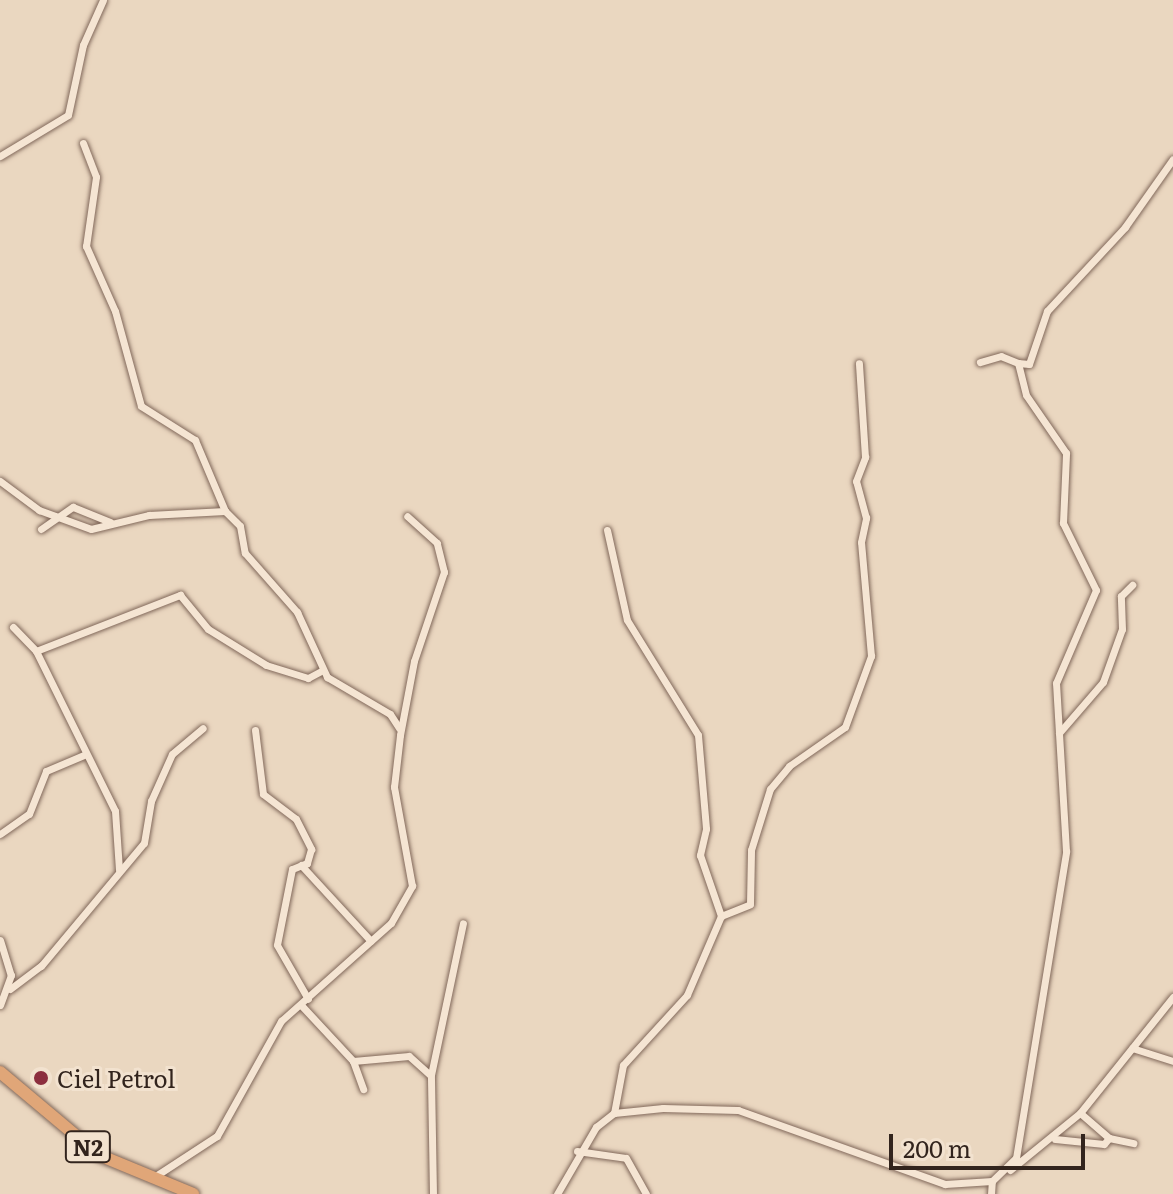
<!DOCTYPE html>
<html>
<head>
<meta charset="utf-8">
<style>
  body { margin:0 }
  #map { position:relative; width:1173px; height:1194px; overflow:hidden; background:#ead7c0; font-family:Literata,serif }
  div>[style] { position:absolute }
  .roads { filter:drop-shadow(0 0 2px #81685a) drop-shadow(0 0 2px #81685a) }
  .minor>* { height:7px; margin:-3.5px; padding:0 3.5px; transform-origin:3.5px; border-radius:3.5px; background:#f5e5d3 }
  .trunk>* { height:12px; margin:-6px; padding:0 6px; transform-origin:6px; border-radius:6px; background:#e0a678 }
  .dots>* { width:22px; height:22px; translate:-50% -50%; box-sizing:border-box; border:4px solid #f2e2cf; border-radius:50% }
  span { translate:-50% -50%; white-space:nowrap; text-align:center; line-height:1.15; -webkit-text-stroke:6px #f2e2cf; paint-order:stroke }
  .shield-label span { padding:2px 6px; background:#f2e2cf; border:2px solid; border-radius:6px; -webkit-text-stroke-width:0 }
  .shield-label { font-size:22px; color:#32241d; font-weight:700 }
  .poi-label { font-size:24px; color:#32241d }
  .left { translate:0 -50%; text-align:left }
  .scale { position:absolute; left:889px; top:1134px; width:196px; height:36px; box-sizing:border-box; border:4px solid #32241d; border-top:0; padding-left:10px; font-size:24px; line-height:28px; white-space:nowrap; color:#32241d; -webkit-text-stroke:6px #f2e2cf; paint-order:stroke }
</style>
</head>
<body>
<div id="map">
  <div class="roads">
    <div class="minor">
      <div style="left:83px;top:143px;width:36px;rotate:69deg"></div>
      <div style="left:96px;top:177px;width:70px;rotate:98.2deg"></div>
      <div style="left:86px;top:246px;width:71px;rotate:66deg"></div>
      <div style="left:115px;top:311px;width:98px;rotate:74.7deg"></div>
      <div style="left:141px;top:406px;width:64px;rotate:32.2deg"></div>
      <div style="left:195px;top:440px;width:77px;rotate:67.1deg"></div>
      <div style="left:225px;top:511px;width:21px;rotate:45deg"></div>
      <div style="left:240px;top:526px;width:27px;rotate:80deg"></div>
      <div style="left:245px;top:553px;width:79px;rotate:48.6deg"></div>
      <div style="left:297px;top:612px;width:72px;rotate:65.2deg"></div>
      <div style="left:327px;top:677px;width:73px;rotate:30.4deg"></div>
      <div style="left:390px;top:714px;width:17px;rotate:57deg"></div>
      <div style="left:0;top:156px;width:79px;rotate:-31.1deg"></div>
      <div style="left:68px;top:115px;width:72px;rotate:-77.9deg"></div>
      <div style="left:83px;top:45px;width:49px;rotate:-66deg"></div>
      <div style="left:1018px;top:363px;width:11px;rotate:5deg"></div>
      <div style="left:1029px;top:364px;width:56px;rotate:-71.2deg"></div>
      <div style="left:1047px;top:311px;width:115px;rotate:-47.1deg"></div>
      <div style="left:1125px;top:227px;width:83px;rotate:-54.8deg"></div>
      <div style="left:0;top:481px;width:49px;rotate:36.6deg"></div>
      <div style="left:39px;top:510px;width:55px;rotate:20.1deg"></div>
      <div style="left:91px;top:529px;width:60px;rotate:-13.6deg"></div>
      <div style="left:149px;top:515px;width:76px;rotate:-3deg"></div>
      <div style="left:41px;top:529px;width:39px;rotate:-35deg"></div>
      <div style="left:73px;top:507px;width:40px;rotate:22deg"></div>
      <div style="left:607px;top:530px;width:92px;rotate:77.5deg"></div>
      <div style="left:627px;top:620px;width:135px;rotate:58.3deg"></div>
      <div style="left:698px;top:735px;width:94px;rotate:85.1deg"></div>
      <div style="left:706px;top:829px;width:27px;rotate:103deg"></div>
      <div style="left:700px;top:855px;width:65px;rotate:71deg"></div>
      <div style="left:721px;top:916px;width:86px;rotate:113.3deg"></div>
      <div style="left:687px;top:995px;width:95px;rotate:132.4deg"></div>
      <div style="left:623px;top:1065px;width:49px;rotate:100.6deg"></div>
      <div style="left:13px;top:627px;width:33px;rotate:46deg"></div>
      <div style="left:36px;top:651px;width:178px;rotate:63.7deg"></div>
      <div style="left:115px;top:811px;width:59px;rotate:86.1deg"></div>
      <div style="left:36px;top:651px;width:155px;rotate:-21.3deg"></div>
      <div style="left:180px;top:595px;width:44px;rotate:50.5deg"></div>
      <div style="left:208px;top:629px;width:68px;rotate:31.8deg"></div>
      <div style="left:266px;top:665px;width:44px;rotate:17.2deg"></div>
      <div style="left:308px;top:678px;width:17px;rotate:-28deg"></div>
      <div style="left:255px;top:730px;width:64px;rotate:82.9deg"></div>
      <div style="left:263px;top:794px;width:41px;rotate:37.1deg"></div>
      <div style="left:296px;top:819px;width:34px;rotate:63deg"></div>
      <div style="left:311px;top:849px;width:15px;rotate:106deg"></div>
      <div style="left:307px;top:863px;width:16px;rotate:158deg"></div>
      <div style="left:292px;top:869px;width:77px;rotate:101.2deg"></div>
      <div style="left:277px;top:945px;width:62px;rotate:60.1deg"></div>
      <div style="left:1059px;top:733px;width:67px;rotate:-49.2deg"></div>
      <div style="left:1103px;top:682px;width:56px;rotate:-70.3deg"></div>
      <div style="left:1122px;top:629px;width:33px;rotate:-92deg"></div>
      <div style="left:1121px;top:596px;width:16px;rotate:-45deg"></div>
      <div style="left:0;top:834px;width:35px;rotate:-35deg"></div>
      <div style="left:29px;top:814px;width:46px;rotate:-68.4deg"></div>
      <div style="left:46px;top:771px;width:43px;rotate:-23deg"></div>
      <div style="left:301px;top:865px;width:103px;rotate:47.4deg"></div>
      <div style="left:721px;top:916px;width:31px;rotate:-22deg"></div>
      <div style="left:750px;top:904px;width:54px;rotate:-88.9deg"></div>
      <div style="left:751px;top:850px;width:64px;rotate:-72.7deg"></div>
      <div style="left:770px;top:789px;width:30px;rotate:-50deg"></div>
      <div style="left:789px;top:766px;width:68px;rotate:-34.9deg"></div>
      <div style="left:845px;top:727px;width:76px;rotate:-69.9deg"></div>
      <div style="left:871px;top:656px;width:114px;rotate:-95deg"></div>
      <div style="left:861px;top:542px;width:25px;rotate:-78deg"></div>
      <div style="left:866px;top:518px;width:38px;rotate:-105deg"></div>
      <div style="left:856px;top:481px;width:26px;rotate:-69deg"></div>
      <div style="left:865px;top:457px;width:94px;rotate:-93.7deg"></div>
      <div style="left:0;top:940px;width:37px;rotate:73deg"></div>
      <div style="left:11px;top:975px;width:32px;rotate:110deg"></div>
      <div style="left:10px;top:989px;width:39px;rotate:-37deg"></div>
      <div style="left:41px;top:966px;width:160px;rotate:-50.1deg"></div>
      <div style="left:144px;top:843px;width:43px;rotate:-80.5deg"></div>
      <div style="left:151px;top:801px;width:51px;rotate:-65.9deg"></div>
      <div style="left:172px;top:754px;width:40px;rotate:-40deg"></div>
      <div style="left:301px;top:1005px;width:76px;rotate:47.1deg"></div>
      <div style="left:353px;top:1061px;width:30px;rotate:70deg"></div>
      <div style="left:1132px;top:1048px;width:43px;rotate:17.6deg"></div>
      <div style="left:353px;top:1061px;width:56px;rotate:-5.1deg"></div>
      <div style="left:409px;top:1056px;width:28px;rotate:42deg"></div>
      <div style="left:1109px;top:1138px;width:25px;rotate:12deg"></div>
      <div style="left:1055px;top:1139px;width:49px;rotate:5.8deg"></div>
      <div style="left:1104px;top:1144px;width:8px;rotate:-50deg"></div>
      <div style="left:1109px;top:1138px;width:38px;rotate:-139deg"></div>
      <div style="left:577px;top:1151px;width:49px;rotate:8.1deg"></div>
      <div style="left:626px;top:1158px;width:41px;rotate:60.9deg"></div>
      <div style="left:1010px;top:1170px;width:90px;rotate:-39.2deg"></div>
      <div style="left:1080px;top:1113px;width:149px;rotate:-51.3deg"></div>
      <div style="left:154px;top:1177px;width:75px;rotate:-33.1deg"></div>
      <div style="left:217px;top:1136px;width:132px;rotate:-60.9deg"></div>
      <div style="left:281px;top:1021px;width:147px;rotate:-41.7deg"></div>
      <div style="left:391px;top:923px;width:43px;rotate:-60.4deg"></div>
      <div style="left:412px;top:886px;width:101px;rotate:-100.3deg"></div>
      <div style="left:394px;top:787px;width:52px;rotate:-83.4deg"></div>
      <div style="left:400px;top:735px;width:75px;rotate:-79.3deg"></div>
      <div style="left:414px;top:661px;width:94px;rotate:-71.4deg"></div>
      <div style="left:444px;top:572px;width:30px;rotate:-104deg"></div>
      <div style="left:437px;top:543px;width:40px;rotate:-138deg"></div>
      <div style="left:433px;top:1194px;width:119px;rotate:-91deg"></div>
      <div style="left:431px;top:1075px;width:155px;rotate:-78.1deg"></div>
      <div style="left:557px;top:1194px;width:78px;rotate:-59.8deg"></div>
      <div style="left:596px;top:1127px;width:23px;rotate:-38deg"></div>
      <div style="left:614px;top:1113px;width:49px;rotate:-5.8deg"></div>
      <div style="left:663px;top:1108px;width:75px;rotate:1.5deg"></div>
      <div style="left:738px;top:1110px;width:220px;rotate:19.7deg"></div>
      <div style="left:945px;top:1184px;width:47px;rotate:-3.7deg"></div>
      <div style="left:992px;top:1181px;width:33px;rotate:-44deg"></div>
      <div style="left:1016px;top:1158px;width:311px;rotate:-80.7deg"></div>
      <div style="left:1066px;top:851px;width:168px;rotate:-93.4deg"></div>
      <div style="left:1056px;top:683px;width:101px;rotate:-66.7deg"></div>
      <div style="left:1096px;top:590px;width:75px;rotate:-116.2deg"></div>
      <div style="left:1063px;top:523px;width:70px;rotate:-87.5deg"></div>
      <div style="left:1066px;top:453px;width:70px;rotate:-124.6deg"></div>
      <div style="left:1026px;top:395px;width:33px;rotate:-104deg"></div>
      <div style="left:1018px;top:363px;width:18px;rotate:-158deg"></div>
      <div style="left:1001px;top:356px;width:22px;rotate:164deg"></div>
      <div style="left:991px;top:1194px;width:13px;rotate:-86deg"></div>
    </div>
    <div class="trunk">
      <div style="left:0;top:1072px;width:129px;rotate:40deg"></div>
      <div style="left:99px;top:1155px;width:102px;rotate:22.5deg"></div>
    </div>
  </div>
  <div class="dots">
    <div style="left:41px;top:1078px;background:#8c2e3e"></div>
  </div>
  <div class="shield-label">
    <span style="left:88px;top:1147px">N2</span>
  </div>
  <div class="poi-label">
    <span class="left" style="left:57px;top:1078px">Ciel Petrol</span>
  </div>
  <div class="scale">200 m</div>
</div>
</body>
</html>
